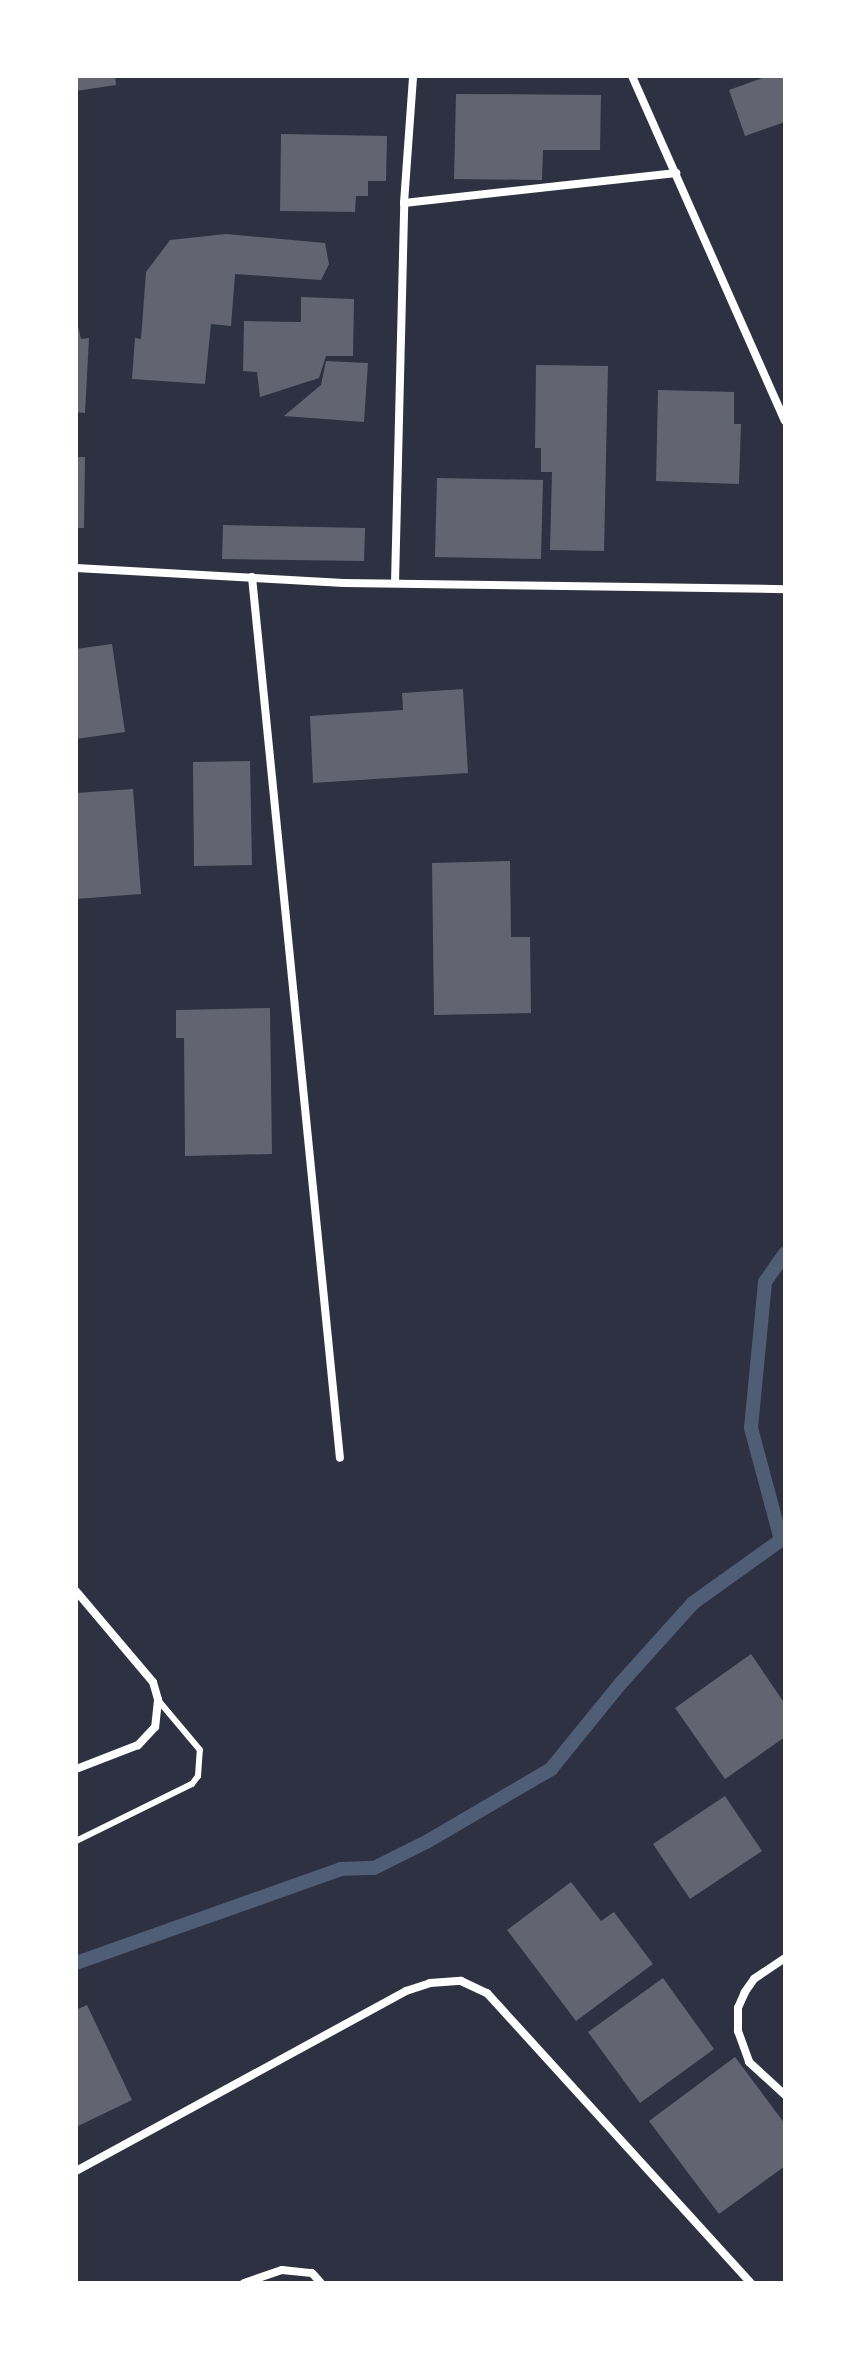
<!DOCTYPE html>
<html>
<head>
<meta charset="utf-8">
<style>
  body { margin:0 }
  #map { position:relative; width:861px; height:2359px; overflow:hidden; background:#2d3142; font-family:"Open Sans",sans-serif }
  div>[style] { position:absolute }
  .stream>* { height:14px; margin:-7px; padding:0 7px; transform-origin:7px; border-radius:7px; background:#4f5d75 }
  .building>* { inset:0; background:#626471 }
  .service>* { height:6px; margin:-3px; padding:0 3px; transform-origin:3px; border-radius:3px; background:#fff }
  .minor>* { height:8px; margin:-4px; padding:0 4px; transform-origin:4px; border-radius:4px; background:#fff }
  span { translate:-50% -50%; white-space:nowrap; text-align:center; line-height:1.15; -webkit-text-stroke:6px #fff; paint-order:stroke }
  .frame { position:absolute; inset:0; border:78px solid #fff; pointer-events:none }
</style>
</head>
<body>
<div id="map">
  <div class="stream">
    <div style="left:76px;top:1963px;width:281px;rotate:-19.5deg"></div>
    <div style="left:341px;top:1869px;width:33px;rotate:-2deg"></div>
    <div style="left:374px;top:1868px;width:60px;rotate:-26.6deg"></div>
    <div style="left:428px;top:1841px;width:143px;rotate:-30.3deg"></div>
    <div style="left:551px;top:1769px;width:111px;rotate:-50.9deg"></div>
    <div style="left:621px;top:1683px;width:108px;rotate:-48deg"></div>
    <div style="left:693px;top:1603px;width:108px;rotate:-35.6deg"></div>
    <div style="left:781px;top:1540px;width:116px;rotate:-105deg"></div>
    <div style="left:751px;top:1428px;width:147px;rotate:-84.5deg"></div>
    <div style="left:765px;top:1282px;width:35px;rotate:-55deg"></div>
  </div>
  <div class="building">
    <div style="clip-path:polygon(76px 76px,115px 76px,116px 85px,76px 91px)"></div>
    <div style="clip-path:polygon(768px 76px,785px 76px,785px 122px,745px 136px,729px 90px)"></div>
    <div style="clip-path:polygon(456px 94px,601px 95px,600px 150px,543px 150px,542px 180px,454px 179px)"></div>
    <div style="clip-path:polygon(281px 134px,387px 136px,386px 181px,368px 181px,368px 196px,356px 196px,355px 212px,280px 211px)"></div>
    <div style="clip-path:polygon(226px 234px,325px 243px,329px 264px,321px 280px,235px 274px,231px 326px,211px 324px,205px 384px,132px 379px,135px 338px,141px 339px,146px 272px,170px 240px)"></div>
    <div style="clip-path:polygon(301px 297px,354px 299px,353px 356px,326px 356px,319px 378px,260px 397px,257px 372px,243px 371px,244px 321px,301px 322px)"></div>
    <div style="clip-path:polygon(76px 317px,81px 339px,89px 338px,85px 413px,76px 412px)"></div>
    <div style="clip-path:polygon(326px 361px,368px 363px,364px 422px,284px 416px,321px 385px)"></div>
    <div style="clip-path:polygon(536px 365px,608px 366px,604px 551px,550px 550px,552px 472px,541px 472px,541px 448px,535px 448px)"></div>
    <div style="clip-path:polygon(658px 390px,734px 392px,734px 424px,741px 424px,739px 484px,656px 481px)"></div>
    <div style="clip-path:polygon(76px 457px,85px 457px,84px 528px,76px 528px)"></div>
    <div style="clip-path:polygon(437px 478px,543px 480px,541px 559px,435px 557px)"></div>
    <div style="clip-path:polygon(223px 525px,365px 528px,364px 561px,222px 559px)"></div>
    <div style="clip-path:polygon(112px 644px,125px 732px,76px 739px,76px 649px)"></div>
    <div style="clip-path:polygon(463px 689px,468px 773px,313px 783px,310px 716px,403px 710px,402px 693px)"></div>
    <div style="clip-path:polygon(250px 761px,252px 865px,194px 866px,193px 762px)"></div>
    <div style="clip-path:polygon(133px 789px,141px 894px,76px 899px,76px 793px)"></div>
    <div style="clip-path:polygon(510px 861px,511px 937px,530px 937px,531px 1013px,434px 1015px,432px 863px)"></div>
    <div style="clip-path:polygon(270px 1008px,272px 1154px,185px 1156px,184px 1038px,176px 1038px,176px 1010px)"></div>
    <div style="clip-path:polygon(751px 1654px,785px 1704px,785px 1737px,725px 1779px,675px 1708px)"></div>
    <div style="clip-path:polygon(725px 1796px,762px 1851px,690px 1899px,653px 1844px)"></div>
    <div style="clip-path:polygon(571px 1882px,601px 1921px,614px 1912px,653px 1964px,576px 2021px,507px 1930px)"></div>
    <div style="clip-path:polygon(663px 1978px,714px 2049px,640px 2103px,588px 2032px)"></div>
    <div style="clip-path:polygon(87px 2005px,132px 2100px,76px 2127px,76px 2010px)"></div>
    <div style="clip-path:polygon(735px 2057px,785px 2124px,785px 2166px,719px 2214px,649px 2121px)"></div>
  </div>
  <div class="service">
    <div style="left:76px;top:1841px;width:129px;rotate:-26.2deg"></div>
    <div style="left:192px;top:1784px;width:10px;rotate:-53deg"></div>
    <div style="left:198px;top:1776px;width:26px;rotate:-86deg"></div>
    <div style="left:200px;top:1750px;width:65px;rotate:-130deg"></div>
  </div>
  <div class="minor">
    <div style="left:632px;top:76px;width:377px;rotate:66.1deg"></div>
    <div style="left:404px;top:203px;width:274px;rotate:-6.3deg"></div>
    <div style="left:76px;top:568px;width:268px;rotate:3.2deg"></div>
    <div style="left:344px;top:583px;width:441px;rotate:0.8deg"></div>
    <div style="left:252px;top:577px;width:885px;rotate:84.3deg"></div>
    <div style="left:395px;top:583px;width:380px;rotate:-88.6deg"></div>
    <div style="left:404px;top:203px;width:127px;rotate:-85.9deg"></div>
    <div style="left:76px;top:1591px;width:119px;rotate:49.8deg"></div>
    <div style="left:153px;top:1682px;width:19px;rotate:74deg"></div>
    <div style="left:158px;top:1700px;width:27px;rotate:96deg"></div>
    <div style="left:155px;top:1727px;width:25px;rotate:133deg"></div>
    <div style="left:138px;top:1745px;width:66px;rotate:158.8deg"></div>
    <div style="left:785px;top:1958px;width:37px;rotate:146deg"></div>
    <div style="left:754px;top:1979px;width:16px;rotate:125deg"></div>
    <div style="left:745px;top:1992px;width:17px;rotate:114deg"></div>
    <div style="left:738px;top:2008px;width:23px;rotate:90deg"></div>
    <div style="left:738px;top:2031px;width:33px;rotate:70deg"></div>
    <div style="left:749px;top:2062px;width:49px;rotate:42.5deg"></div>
    <div style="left:76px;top:2171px;width:376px;rotate:-28.6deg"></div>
    <div style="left:406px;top:1991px;width:25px;rotate:-18deg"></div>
    <div style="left:430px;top:1983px;width:31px;rotate:-4deg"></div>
    <div style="left:461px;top:1981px;width:29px;rotate:25deg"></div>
    <div style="left:487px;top:1993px;width:392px;rotate:47.7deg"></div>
    <div style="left:244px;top:2283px;width:40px;rotate:-18.9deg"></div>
    <div style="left:282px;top:2270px;width:30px;rotate:6deg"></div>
    <div style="left:312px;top:2273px;width:13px;rotate:48deg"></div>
  </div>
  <div class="frame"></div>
</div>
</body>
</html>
